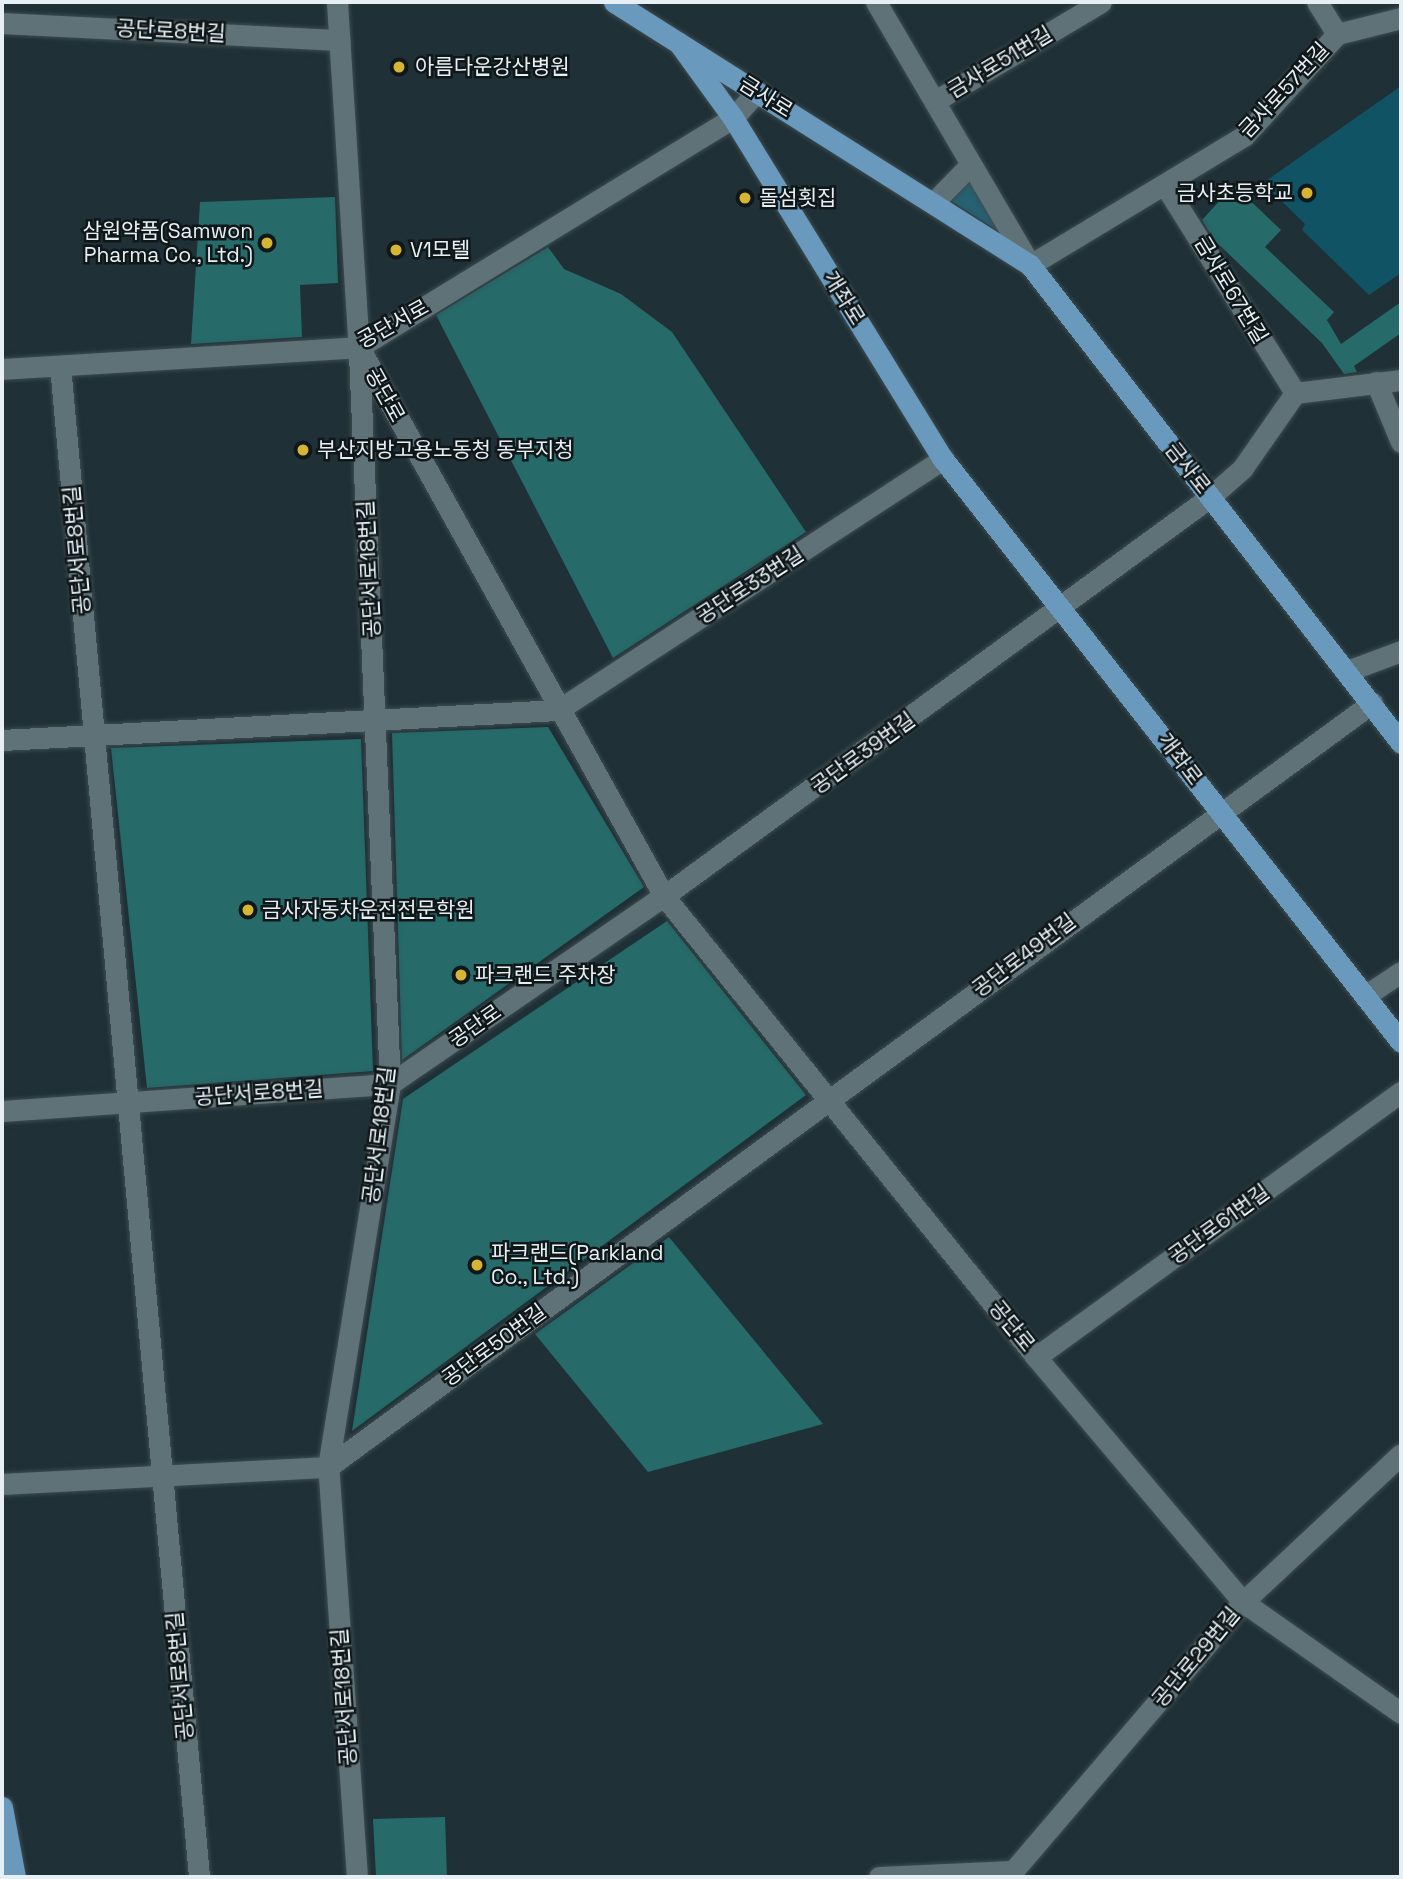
<!DOCTYPE html>
<html>
<head>
<meta charset="utf-8">
<style>
  body { margin:0 }
  #map { position:relative; width:1403px; height:1879px; overflow:hidden; background:#1f3036; font-family:"Space Grotesk","Noto Sans KR",sans-serif }
  div>[style] { position:absolute }
  .green>* { inset:0; background:#0f5364 }
  .forest>* { inset:0; background:#256273 }
  .building>* { inset:0; background:#266a69 }
  .roads { filter:drop-shadow(0 0 2px #3d4c51) drop-shadow(0 0 2px #3d4c51) }
  .minor>* { height:21px; margin:-10.5px; padding:0 10.5px; transform-origin:10.5px; border-radius:10.5px; background:#5f7278 }
  .major>* { height:21px; margin:-10.5px; padding:0 10.5px; transform-origin:10.5px; border-radius:10.5px; background:#6999bc }
  .dots>* { width:19px; height:19px; translate:-50% -50%; box-sizing:border-box; border:4px solid #0f1719; border-radius:50% }
  span { translate:-50% -50%; white-space:nowrap; text-align:center; line-height:1.15; -webkit-text-stroke:5px #0f1719; paint-order:stroke }
  .street-label { font-size:21px; color:#e6f0f4 }
  .poi-label { font-size:21px; color:#e6f0f4 }
  .left { translate:0 -50%; text-align:left }
  .right { translate:-100% -50%; text-align:right }
  .frame { position:absolute; inset:0; border:4px solid #e6f0f4; pointer-events:none }
</style>
</head>
<body>
<div id="map">
  <div class="green">
    <div style="clip-path:polygon(1401px 86px,1401px 273px,1369px 295px,1302px 230px,1305px 224px,1263px 183px)"></div>
  </div>
  <div class="forest">
    <div style="clip-path:polygon(970px 180px,1006px 236px,951px 201px)"></div>
  </div>
  <div class="building">
    <div style="clip-path:polygon(1234px 185px,1281px 230px,1265px 247px,1334px 312px,1327px 320px,1341px 344px,1401px 302px,1401px 333px,1354px 366px,1357px 372px,1344px 374px,1322px 343px,1215px 241px,1202px 220px)"></div>
    <div style="clip-path:polygon(335px 197px,338px 283px,300px 285px,302px 337px,191px 344px,200px 202px)"></div>
    <div style="clip-path:polygon(548px 247px,564px 269px,621px 294px,672px 332px,806px 532px,613px 658px,436px 315px)"></div>
    <div style="clip-path:polygon(548px 727px,644px 887px,402px 1060px,392px 733px)"></div>
    <div style="clip-path:polygon(361px 739px,373px 1071px,147px 1088px,111px 748px)"></div>
    <div style="clip-path:polygon(667px 921px,806px 1095px,352px 1431px,403px 1099px)"></div>
    <div style="clip-path:polygon(669px 1237px,823px 1424px,648px 1472px,535px 1334px)"></div>
    <div style="clip-path:polygon(445px 1817px,447px 1877px,376px 1877px,373px 1819px)"></div>
  </div>
  <div class="roads">
    <div class="minor">
      <div style="left:337px;top:2px;width:346px;rotate:86.4deg"></div>
      <div style="left:359px;top:347px;width:628px;rotate:60.95deg"></div>
      <div style="left:664px;top:896px;width:592px;rotate:51.1deg"></div>
      <div style="left:1036px;top:1357px;width:321px;rotate:49.8deg"></div>
      <div style="left:1243px;top:1602px;width:193px;rotate:35.1deg"></div>
      <div style="left:876px;top:2px;width:305px;rotate:59.6deg"></div>
      <div style="left:1030px;top:265px;width:250px;rotate:-31.1deg"></div>
      <div style="left:1244px;top:136px;width:138px;rotate:-47.6deg"></div>
      <div style="left:1337px;top:34px;width:66px;rotate:-14deg"></div>
      <div style="left:1317px;top:2px;width:38px;rotate:58deg"></div>
      <div style="left:2px;top:23px;width:338px;rotate:2.9deg"></div>
      <div style="left:935px;top:101px;width:193px;rotate:-30.8deg"></div>
      <div style="left:1166px;top:187px;width:243px;rotate:57.9deg"></div>
      <div style="left:933px;top:203px;width:54px;rotate:-45.7deg"></div>
      <div style="left:60px;top:366px;width:1517px;rotate:84.74deg"></div>
      <div style="left:2px;top:369px;width:358px;rotate:-3.5deg"></div>
      <div style="left:359px;top:347px;width:439px;rotate:-31.5deg"></div>
      <div style="left:733px;top:118px;width:36px;rotate:-48deg"></div>
      <div style="left:1376px;top:382px;width:65px;rotate:67.4deg"></div>
      <div style="left:1350px;top:670px;width:54px;rotate:-20.4deg"></div>
      <div style="left:2px;top:740px;width:557px;rotate:-3.09deg"></div>
      <div style="left:558px;top:710px;width:460px;rotate:-33.1deg"></div>
      <div style="left:1365px;top:996px;width:43px;rotate:-33.7deg"></div>
      <div style="left:2px;top:1111px;width:389px;rotate:-4deg"></div>
      <div style="left:390px;top:1084px;width:332px;rotate:-34.5deg"></div>
      <div style="left:664px;top:896px;width:676px;rotate:-36.16deg"></div>
      <div style="left:1210px;top:497px;width:43px;rotate:-41.2deg"></div>
      <div style="left:1242px;top:469px;width:93px;rotate:-55.1deg"></div>
      <div style="left:1295px;top:393px;width:107px;rotate:-7deg"></div>
      <div style="left:1036px;top:1357px;width:451px;rotate:-36deg"></div>
      <div style="left:2px;top:1484px;width:326px;rotate:-3deg"></div>
      <div style="left:328px;top:1467px;width:1294px;rotate:-36.2deg"></div>
      <div style="left:357px;top:1877px;width:411px;rotate:-94deg"></div>
      <div style="left:328px;top:1467px;width:388px;rotate:-80.8deg"></div>
      <div style="left:390px;top:1084px;width:732px;rotate:-92.43deg"></div>
      <div style="left:879px;top:1877px;width:134px;rotate:-2.6deg"></div>
      <div style="left:1008px;top:1877px;width:362px;rotate:-49.5deg"></div>
      <div style="left:1243px;top:1602px;width:216px;rotate:-43.1deg"></div>
    </div>
    <div class="major">
      <div style="left:614px;top:2px;width:492px;rotate:32.3deg"></div>
      <div style="left:1030px;top:265px;width:605px;rotate:52.18deg"></div>
      <div style="left:678px;top:42px;width:94px;rotate:54.1deg"></div>
      <div style="left:733px;top:118px;width:400px;rotate:58.4deg"></div>
      <div style="left:943px;top:459px;width:741px;rotate:51.85deg"></div>
      <div style="left:2px;top:1807px;width:71px;rotate:79.5deg"></div>
    </div>
  </div>
  <div class="dots">
    <div style="left:399px;top:67px;background:#d7b534"></div>
    <div style="left:1307px;top:193px;background:#d7b534"></div>
    <div style="left:745px;top:198px;background:#d7b534"></div>
    <div style="left:267px;top:243px;background:#d7b534"></div>
    <div style="left:396px;top:250px;background:#d7b534"></div>
    <div style="left:303px;top:450px;background:#d7b534"></div>
    <div style="left:248px;top:910px;background:#d7b534"></div>
    <div style="left:461px;top:975px;background:#d7b534"></div>
    <div style="left:477px;top:1265px;background:#d7b534"></div>
  </div>
  <div class="street-label">
    <span style="left:171px;top:31px;rotate:3deg">공단로8번길</span>
    <span style="left:1000px;top:62px;rotate:-31deg">금사로51번길</span>
    <span style="left:1284px;top:90px;rotate:-47deg">금사로57번길</span>
    <span style="left:766px;top:97px;rotate:32deg">금사로</span>
    <span style="left:1231px;top:290px;rotate:59deg">금사로67번길</span>
    <span style="left:844px;top:298px;rotate:58deg">개좌로</span>
    <span style="left:393px;top:324px;rotate:-29deg">공단서로</span>
    <span style="left:385px;top:395px;rotate:61deg">공단로</span>
    <span style="left:1188px;top:468px;rotate:52deg">금사로</span>
    <span style="left:77px;top:550px;rotate:-95deg">공단서로8번길</span>
    <span style="left:369px;top:569px;rotate:-93deg">공단서로18번길</span>
    <span style="left:750px;top:585px;rotate:-33deg">공단로33번길</span>
    <span style="left:863px;top:753px;rotate:-36deg">공단로39번길</span>
    <span style="left:1180px;top:759px;rotate:53deg">개좌로</span>
    <span style="left:1024px;top:955px;rotate:-37deg">공단로49번길</span>
    <span style="left:475px;top:1026px;rotate:-35deg">공단로</span>
    <span style="left:259px;top:1093px;rotate:-4deg">공단서로8번길</span>
    <span style="left:379px;top:1135px;rotate:-83deg">공단서로18번길</span>
    <span style="left:1219px;top:1224px;rotate:-36deg">공단로61번길</span>
    <span style="left:1012px;top:1326px;rotate:51deg">공단로</span>
    <span style="left:494px;top:1345px;rotate:-36deg">공단로50번길</span>
    <span style="left:1196px;top:1657px;rotate:-50deg">공단로29번길</span>
    <span style="left:180px;top:1676px;rotate:-95deg">공단서로8번길</span>
    <span style="left:344px;top:1697px;rotate:-94deg">공단서로18번길</span>
  </div>
  <div class="poi-label">
    <span class="left" style="left:415px;top:67px">아름다운강산병원</span>
    <span class="right" style="left:1293px;top:193px">금사초등학교</span>
    <span class="left" style="left:759px;top:198px">돌섬횟집</span>
    <span class="right" style="left:253px;top:243px">삼원약품(Samwon<br>Pharma Co., Ltd.)</span>
    <span class="left" style="left:410px;top:250px">V1모텔</span>
    <span class="left" style="left:317px;top:450px">부산지방고용노동청 동부지청</span>
    <span class="left" style="left:262px;top:910px">금사자동차운전전문학원</span>
    <span class="left" style="left:475px;top:975px">파크랜드 주차장</span>
    <span class="left" style="left:491px;top:1265px">파크랜드(Parkland<br>Co., Ltd.)</span>
  </div>
  <div class="frame"></div>
</div>
</body>
</html>
